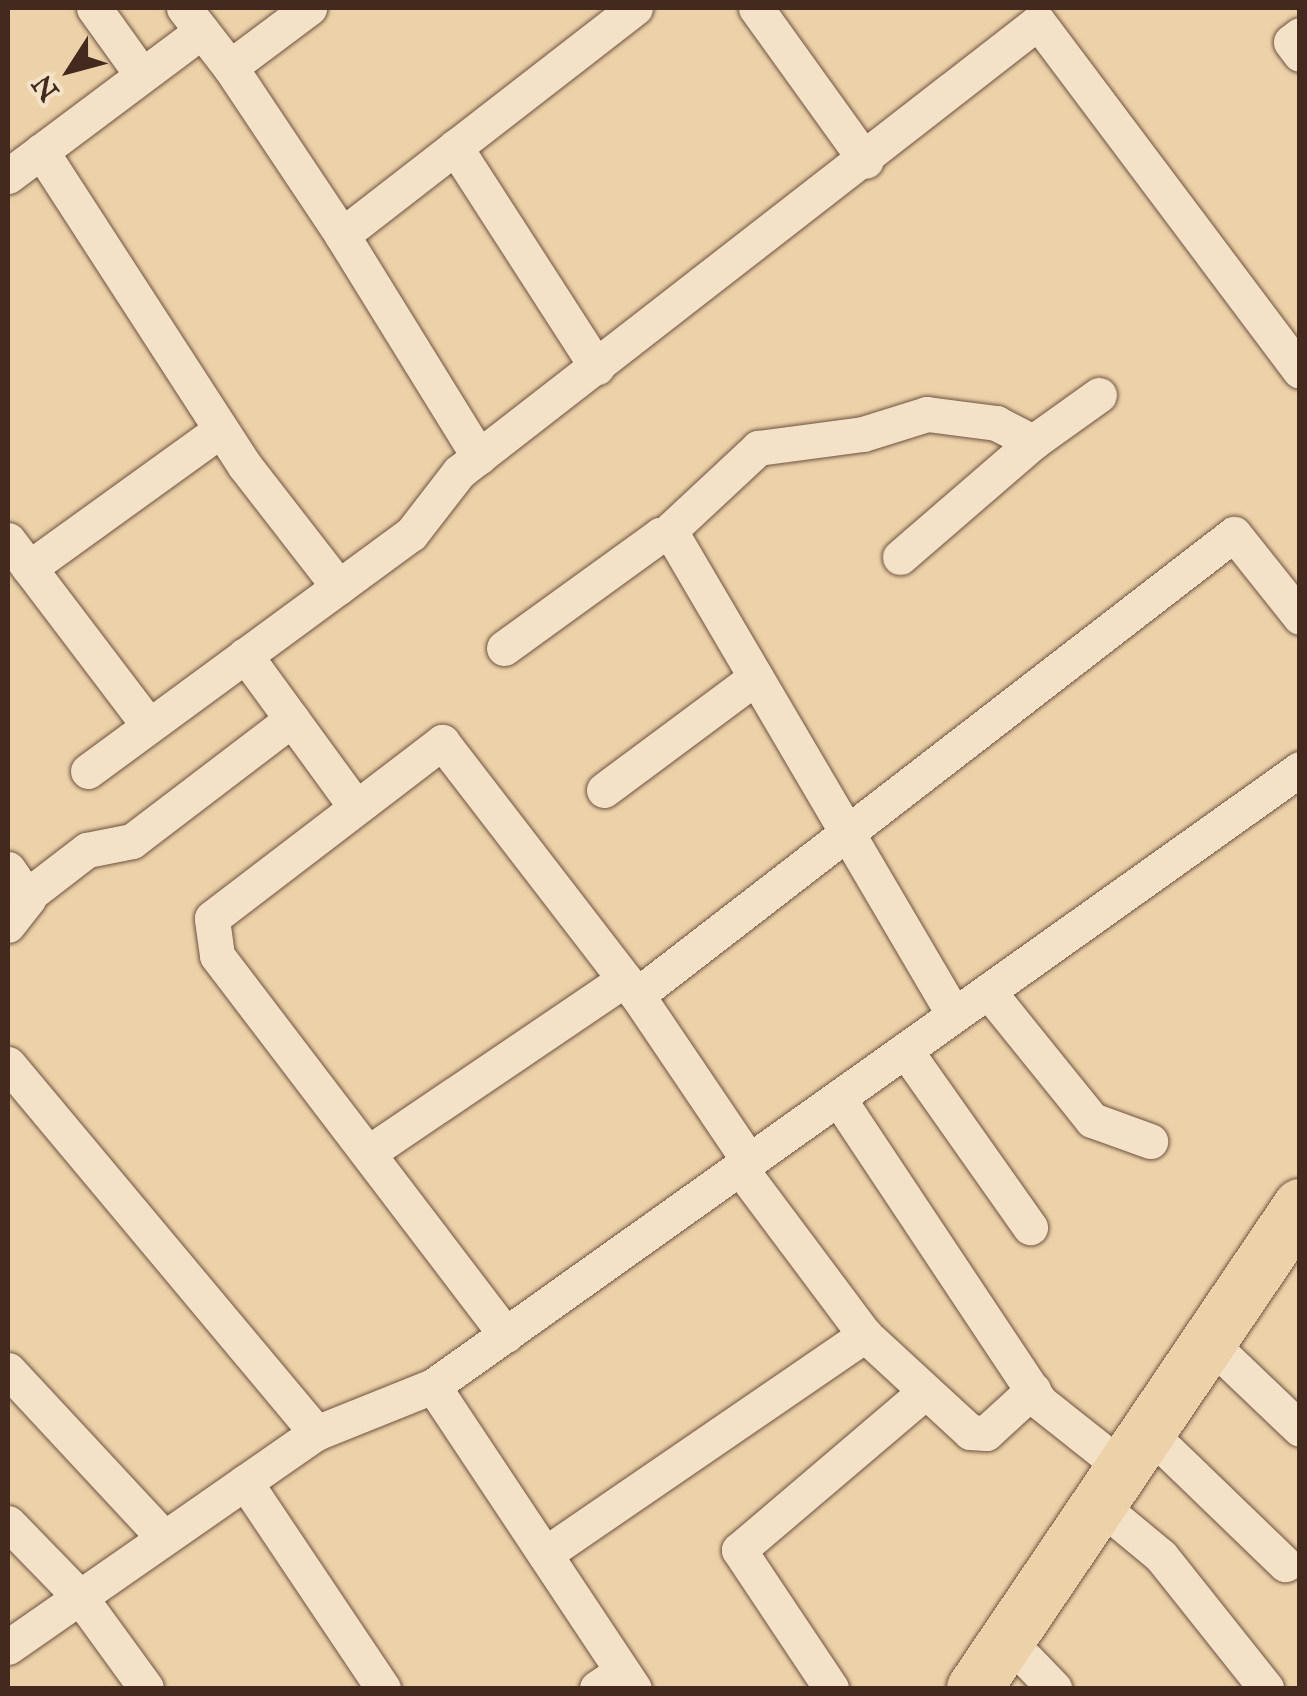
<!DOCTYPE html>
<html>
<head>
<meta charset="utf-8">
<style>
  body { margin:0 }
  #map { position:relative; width:1307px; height:1696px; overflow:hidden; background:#edd2a9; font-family:"IM FELL Great Primer",serif }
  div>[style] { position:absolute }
  .roads { filter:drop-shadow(0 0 2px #6e5341) drop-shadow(0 0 2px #6e5341) }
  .minor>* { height:35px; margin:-17.5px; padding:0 17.5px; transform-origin:17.5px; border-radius:17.5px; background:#f3e2c7 }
  .trunk>* { height:55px; margin:-27.5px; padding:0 27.5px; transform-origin:27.5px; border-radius:27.5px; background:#edd2a9 }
  span { translate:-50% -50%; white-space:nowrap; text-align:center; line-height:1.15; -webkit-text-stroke:8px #f3e2c7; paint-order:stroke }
  .frame { position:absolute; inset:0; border:10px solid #44291e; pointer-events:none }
  .north { position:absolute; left:20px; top:20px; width:100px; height:100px; -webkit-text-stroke:8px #f3e2c7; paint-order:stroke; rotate:234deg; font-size:28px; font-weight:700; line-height:40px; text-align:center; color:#44291e }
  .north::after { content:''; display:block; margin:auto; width:35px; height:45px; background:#44291e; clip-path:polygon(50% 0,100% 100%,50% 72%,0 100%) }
</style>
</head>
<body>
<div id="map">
  <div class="roads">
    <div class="minor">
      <div style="left:94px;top:8px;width:82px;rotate:54.4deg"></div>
      <div style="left:184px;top:8px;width:75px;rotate:52.1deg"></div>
      <div style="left:230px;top:67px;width:99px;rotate:-36.8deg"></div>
      <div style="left:756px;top:8px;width:188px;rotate:54.3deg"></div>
      <div style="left:1300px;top:35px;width:11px;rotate:142deg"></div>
      <div style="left:1291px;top:42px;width:15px;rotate:53deg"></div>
      <div style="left:230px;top:67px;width:202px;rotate:56.3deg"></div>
      <div style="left:455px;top:147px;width:262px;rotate:57.2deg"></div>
      <div style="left:41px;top:151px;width:375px;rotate:57.1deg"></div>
      <div style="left:245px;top:466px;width:153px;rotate:52.2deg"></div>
      <div style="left:8px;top:176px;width:242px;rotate:-36.8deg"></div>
      <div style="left:479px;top:457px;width:261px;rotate:-121.7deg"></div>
      <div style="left:342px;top:235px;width:371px;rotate:-37.8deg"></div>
      <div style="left:667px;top:533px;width:125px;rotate:-43deg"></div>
      <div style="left:758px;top:448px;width:106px;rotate:-7.6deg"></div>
      <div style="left:863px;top:434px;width:67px;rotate:-17.4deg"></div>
      <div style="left:927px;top:414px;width:70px;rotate:7.4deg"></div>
      <div style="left:996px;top:423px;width:42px;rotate:27.2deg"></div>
      <div style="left:1033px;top:442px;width:81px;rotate:-35.5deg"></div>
      <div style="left:8px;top:540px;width:233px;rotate:52.8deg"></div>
      <div style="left:900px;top:557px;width:176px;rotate:-40.8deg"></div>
      <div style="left:29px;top:568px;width:236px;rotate:-35.8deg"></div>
      <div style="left:504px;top:648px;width:193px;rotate:-35.9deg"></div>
      <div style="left:660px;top:535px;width:13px;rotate:4deg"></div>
      <div style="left:673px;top:536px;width:555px;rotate:59.6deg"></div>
      <div style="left:245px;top:655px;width:183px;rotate:53.9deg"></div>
      <div style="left:88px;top:771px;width:401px;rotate:-36.3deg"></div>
      <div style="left:411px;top:534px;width:78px;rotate:-52.3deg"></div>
      <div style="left:459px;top:472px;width:733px;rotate:-37.85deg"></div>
      <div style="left:1038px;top:22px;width:436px;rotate:53.1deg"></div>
      <div style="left:604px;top:790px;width:189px;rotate:-36.6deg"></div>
      <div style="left:8px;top:869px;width:36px;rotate:56deg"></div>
      <div style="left:28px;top:899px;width:33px;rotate:128deg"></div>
      <div style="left:27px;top:896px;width:76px;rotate:-37.5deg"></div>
      <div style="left:87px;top:850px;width:46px;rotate:-11.3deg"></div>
      <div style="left:132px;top:841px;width:201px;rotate:-37.3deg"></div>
      <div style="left:988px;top:991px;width:166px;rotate:51.1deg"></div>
      <div style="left:1092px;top:1120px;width:62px;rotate:19.9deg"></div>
      <div style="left:905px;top:1050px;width:217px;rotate:54.8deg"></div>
      <div style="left:8px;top:1064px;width:481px;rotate:50.1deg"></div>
      <div style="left:838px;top:1098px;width:365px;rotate:56.4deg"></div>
      <div style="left:1040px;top:1402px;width:105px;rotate:38.4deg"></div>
      <div style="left:368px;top:1153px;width:310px;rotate:-34.1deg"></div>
      <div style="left:749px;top:1161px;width:200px;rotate:-124deg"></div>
      <div style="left:637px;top:995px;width:754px;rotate:-37.68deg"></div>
      <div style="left:1234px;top:534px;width:106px;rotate:51.5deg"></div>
      <div style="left:740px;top:1168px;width:209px;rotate:53.2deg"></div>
      <div style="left:865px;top:1335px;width:143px;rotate:42.7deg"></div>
      <div style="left:970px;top:1432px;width:16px;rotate:4deg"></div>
      <div style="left:986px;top:1433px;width:64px;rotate:-42.5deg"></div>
      <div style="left:506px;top:1335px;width:477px;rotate:-127.3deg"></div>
      <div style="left:217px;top:955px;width:37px;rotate:-98deg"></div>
      <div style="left:212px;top:918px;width:290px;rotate:-37.4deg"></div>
      <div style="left:442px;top:742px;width:319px;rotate:52.4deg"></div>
      <div style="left:1210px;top:1343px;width:124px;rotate:43.7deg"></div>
      <div style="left:8px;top:1370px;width:229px;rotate:47.1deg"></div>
      <div style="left:433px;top:1386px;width:1064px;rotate:-35.44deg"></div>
      <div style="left:1168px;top:1451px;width:163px;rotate:44deg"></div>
      <div style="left:245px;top:1482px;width:248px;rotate:56.2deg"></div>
      <div style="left:1097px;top:1503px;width:83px;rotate:39.6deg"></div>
      <div style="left:1161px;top:1556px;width:169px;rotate:51.5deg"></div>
      <div style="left:8px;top:1523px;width:103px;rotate:45.8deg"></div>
      <div style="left:80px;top:1597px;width:112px;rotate:54deg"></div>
      <div style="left:545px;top:1554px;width:388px;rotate:-34.4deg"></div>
      <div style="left:8px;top:1647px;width:375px;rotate:-34.8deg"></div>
      <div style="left:316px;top:1433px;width:126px;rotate:-21.9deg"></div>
      <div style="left:433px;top:1386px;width:363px;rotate:56.4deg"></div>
      <div style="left:1027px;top:1660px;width:39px;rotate:46deg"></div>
      <div style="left:597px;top:1688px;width:30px;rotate:-34deg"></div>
      <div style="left:831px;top:1688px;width:166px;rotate:-123.7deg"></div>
      <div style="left:739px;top:1550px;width:239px;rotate:-40.4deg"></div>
    </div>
    <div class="trunk">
      <div style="left:974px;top:1688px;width:582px;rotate:-55.93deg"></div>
    </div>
  </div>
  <div class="frame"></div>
  <div class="north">N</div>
</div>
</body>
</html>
